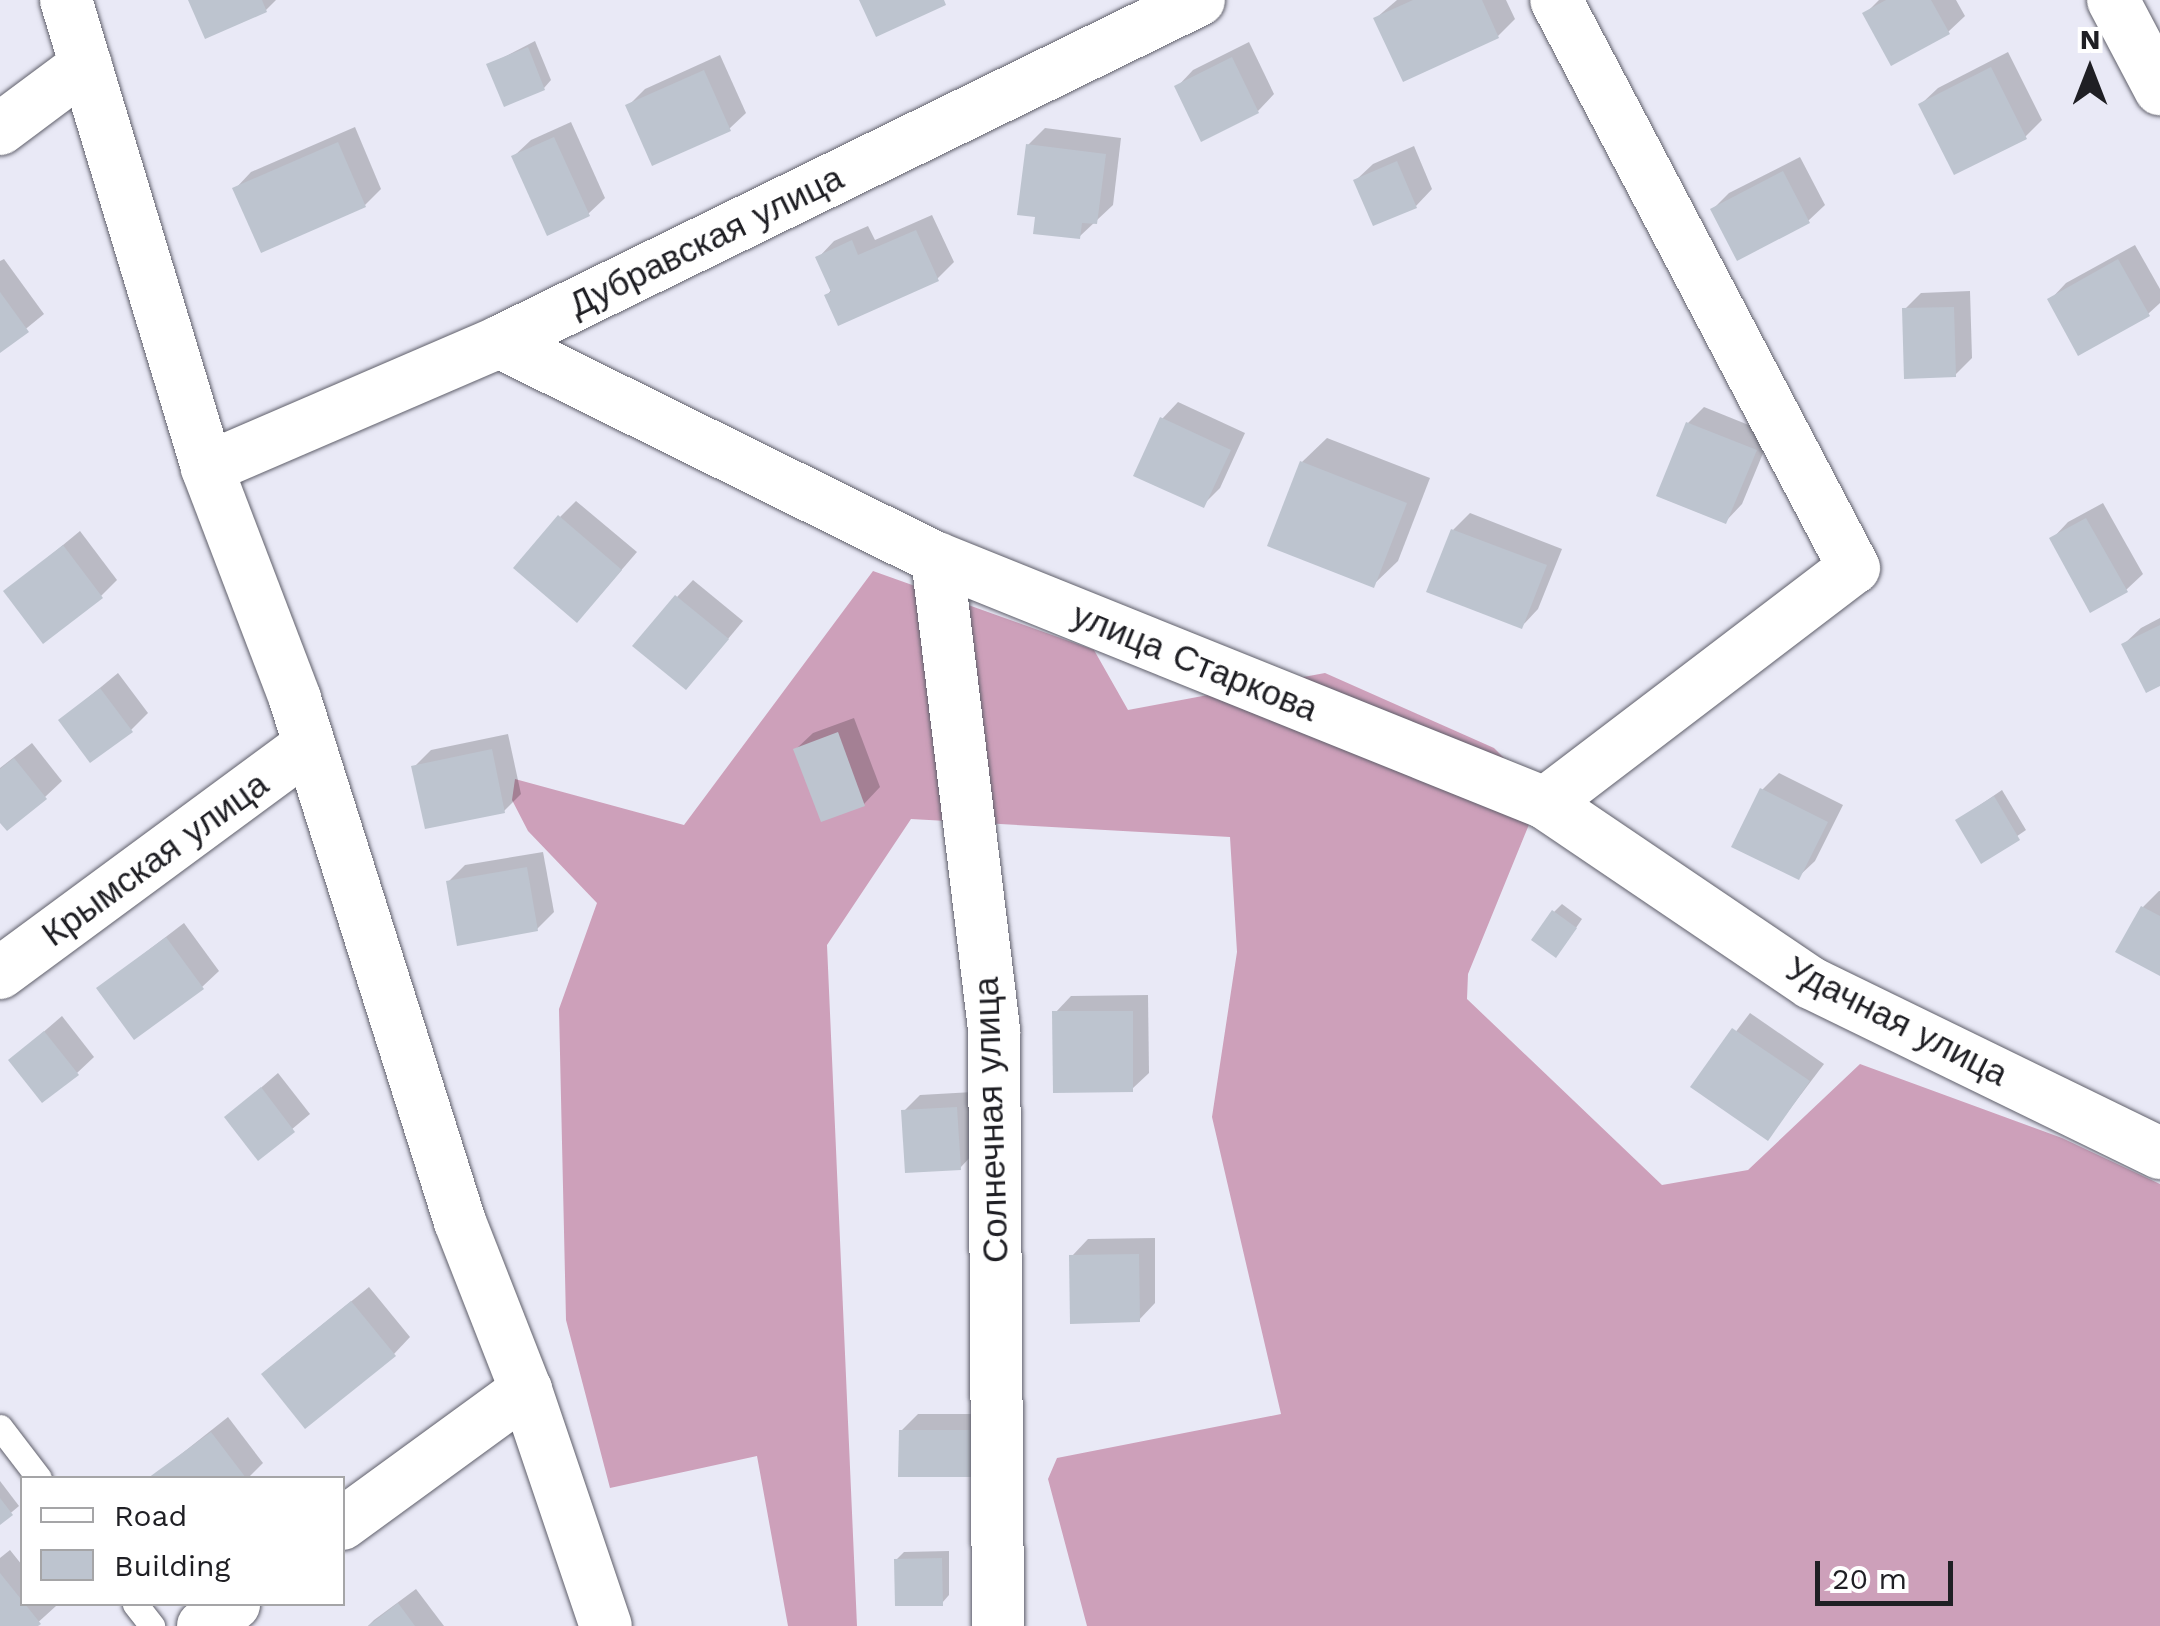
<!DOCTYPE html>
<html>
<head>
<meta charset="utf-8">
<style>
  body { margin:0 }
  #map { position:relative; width:2160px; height:1626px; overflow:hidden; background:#e9e9f6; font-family:"Work Sans",sans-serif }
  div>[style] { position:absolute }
  .forest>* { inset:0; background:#cda0ba }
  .shadow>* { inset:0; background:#0003 }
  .building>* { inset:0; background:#bdc4cf }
  .roads { filter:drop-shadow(0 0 2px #5f5f6a) drop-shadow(0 0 2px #5f5f6a) }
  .lane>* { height:25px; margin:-12.5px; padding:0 12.5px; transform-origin:12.5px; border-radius:12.5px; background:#fff }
  .street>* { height:52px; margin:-26px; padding:0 26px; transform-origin:26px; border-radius:26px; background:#fff }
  span { translate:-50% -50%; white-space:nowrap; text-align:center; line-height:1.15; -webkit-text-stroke:8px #fff; paint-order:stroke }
  .street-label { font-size:35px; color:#1f1f24 }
  .legend { position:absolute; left:20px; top:1476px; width:325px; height:130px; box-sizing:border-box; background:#fff; border:2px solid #a5a5a7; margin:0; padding:12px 18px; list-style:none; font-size:30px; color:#1f1f24 }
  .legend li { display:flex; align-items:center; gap:20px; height:50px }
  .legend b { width:50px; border:2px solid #a5a5a7 }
  .north { position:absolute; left:2040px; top:20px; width:100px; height:100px; -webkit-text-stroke:8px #fff; paint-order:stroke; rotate:0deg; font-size:28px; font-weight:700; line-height:40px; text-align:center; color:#1f1f24 }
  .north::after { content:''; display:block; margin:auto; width:35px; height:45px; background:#1f1f24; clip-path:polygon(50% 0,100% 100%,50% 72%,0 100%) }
  .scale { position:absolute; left:1815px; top:1561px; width:138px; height:45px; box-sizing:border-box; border:5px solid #1f1f24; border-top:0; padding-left:12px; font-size:30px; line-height:35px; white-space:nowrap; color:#1f1f24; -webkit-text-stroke:8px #fff; paint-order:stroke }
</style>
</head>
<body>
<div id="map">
  <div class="forest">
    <div style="clip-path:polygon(873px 571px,1094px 650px,1128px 710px,1325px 673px,1494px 748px,1541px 795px,1468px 974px,1467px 999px,1662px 1185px,1748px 1170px,1860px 1064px,2062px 1138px,2160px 1184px,2160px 1626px,1087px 1626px,1048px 1479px,1057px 1458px,1281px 1414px,1212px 1117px,1237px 952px,1230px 837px,911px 819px,827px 945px,857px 1626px,788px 1626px,757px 1456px,610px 1488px,566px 1320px,559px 1009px,597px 903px,528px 831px,512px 800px,515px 779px,684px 825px)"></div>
  </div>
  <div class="shadow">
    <div style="clip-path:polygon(190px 0,276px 0,266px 10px)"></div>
    <div style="clip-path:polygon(1397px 0,1506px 0,1515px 19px,1498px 36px,1404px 78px,1376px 18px)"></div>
    <div style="clip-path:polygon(1879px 0,1956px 0,1965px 16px,1948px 32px,1865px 14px)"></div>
    <div style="clip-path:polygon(535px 41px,551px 80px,544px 88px,489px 65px)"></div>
    <div style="clip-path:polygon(1249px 42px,1274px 94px,1258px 111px,1177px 87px,1193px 70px)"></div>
    <div style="clip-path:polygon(2008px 52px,2042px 120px,2025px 137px,1921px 104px,1938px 88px)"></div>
    <div style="clip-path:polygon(720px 55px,746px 113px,729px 129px,628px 106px,645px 89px)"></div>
    <div style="clip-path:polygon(571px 122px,605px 198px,588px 214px,514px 156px,531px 140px)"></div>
    <div style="clip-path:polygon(355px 127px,381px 189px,365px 205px,235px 189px,251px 172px)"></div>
    <div style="clip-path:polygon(1045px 128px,1121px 138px,1113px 205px,1079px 237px,1038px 215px,1028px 145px)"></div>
    <div style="clip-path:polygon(1414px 146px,1432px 189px,1416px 206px,1356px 180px,1373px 164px)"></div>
    <div style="clip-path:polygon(1800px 157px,1825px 205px,1808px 221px,1713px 209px,1729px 193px)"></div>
    <div style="clip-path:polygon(932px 215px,954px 262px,937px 279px,827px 295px,832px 289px,818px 258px,834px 241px,868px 226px,875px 240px)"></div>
    <div style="clip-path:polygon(2135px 245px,2160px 289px,2160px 303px,2148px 314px,2050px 300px,2066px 283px)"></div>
    <div style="clip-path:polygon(4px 259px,44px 314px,0 350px,0 261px)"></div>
    <div style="clip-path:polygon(1970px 291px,1972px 358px,1955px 375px,1904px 310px,1921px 293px)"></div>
    <div style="clip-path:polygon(1178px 402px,1245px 433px,1220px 488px,1203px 505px,1162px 419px)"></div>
    <div style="clip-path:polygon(1704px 407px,1771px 434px,1742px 504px,1726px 521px,1688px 423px)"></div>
    <div style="clip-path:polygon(1327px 438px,1430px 478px,1398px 561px,1373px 585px,1302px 462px)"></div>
    <div style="clip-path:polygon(576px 501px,637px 552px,593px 603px,560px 517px)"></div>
    <div style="clip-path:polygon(2103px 503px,2143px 574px,2126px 590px,2052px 539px,2068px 522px)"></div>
    <div style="clip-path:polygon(1470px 513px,1562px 549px,1538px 609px,1522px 626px,1453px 530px)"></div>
    <div style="clip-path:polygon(80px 531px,117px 580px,101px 596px,6px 592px)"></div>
    <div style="clip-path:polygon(693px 580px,743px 621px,702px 670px,677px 597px)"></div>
    <div style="clip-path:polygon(2160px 618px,2160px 683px,2124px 644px,2141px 628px)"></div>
    <div style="clip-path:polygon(118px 673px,148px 713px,131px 730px,61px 720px)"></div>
    <div style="clip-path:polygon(854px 718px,880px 787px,864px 804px,796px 749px,813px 733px)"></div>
    <div style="clip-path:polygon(508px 734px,521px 794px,504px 811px,414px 767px,431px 750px)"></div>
    <div style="clip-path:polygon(32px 743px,62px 781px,45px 797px,0 819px,0 768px)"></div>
    <div style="clip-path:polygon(1779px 773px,1843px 805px,1815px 861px,1798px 877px,1762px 790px)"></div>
    <div style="clip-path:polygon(2002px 790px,2026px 830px,1982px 860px,1958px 820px)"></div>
    <div style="clip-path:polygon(543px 852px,554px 912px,537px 929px,448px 882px,465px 865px)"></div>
    <div style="clip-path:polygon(2159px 891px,2160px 891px,2160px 973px,2143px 907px)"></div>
    <div style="clip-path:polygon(1562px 904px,1582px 919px,1563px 947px,1554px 912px)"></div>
    <div style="clip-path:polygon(184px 923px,219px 971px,202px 987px,99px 988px)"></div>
    <div style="clip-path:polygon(1148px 995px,1149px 1073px,1132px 1089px,1055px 1013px,1071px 996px)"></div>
    <div style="clip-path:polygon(1750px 1013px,1824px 1064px,1768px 1138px,1694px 1087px)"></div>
    <div style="clip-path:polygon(62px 1016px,94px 1057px,77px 1073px,11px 1060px)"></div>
    <div style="clip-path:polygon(278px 1073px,310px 1114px,259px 1157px,227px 1117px)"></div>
    <div style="clip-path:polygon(973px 1092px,976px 1151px,960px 1168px,904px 1111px,920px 1095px)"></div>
    <div style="clip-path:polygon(1155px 1238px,1155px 1303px,1139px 1320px,1072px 1256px,1088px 1239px)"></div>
    <div style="clip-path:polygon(369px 1287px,410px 1337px,394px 1354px,281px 1358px)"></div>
    <div style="clip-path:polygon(918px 1414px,1005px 1414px,1005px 1458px,901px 1431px)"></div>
    <div style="clip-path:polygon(228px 1417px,263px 1463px,248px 1478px,151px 1478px)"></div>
    <div style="clip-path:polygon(0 1481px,19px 1506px,0 1522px)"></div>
    <div style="clip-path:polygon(10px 1550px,22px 1565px,22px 1604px,56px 1606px,34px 1626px,0 1626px,0 1558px)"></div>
    <div style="clip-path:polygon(949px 1551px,949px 1595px,942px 1603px,896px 1560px,904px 1552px)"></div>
    <div style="clip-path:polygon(416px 1589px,444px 1626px,368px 1626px,374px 1620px)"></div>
  </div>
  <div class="building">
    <div style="clip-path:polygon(188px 0,262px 0,267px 12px,205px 39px)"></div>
    <div style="clip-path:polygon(859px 0,944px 0,946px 5px,876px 37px)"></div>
    <div style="clip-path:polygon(1413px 0,1482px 0,1499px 38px,1403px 82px,1373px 18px)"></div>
    <div style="clip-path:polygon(1886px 0,1931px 0,1950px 34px,1891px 66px,1862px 13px)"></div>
    <div style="clip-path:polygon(528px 47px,545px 90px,504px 107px,486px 64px)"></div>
    <div style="clip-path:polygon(1232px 57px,1259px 113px,1201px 142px,1174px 86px)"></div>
    <div style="clip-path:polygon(1991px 67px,2027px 139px,1954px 175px,1918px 104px)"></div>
    <div style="clip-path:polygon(704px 70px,731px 131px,652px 166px,625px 105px)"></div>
    <div style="clip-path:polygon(554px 137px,590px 216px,547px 236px,511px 156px)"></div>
    <div style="clip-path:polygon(338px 142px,366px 207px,261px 253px,232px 188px)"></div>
    <div style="clip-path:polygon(1026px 144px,1106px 154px,1097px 224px,1082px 223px,1080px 239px,1033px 234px,1035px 217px,1017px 215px)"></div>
    <div style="clip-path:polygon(1397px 161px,1417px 208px,1373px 226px,1353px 180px)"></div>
    <div style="clip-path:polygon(1783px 171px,1810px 223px,1737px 261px,1710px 209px)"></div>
    <div style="clip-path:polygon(916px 230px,939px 281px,838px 326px,824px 295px,831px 292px,815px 257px,852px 240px,858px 255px)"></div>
    <div style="clip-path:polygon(2118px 259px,2150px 316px,2078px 356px,2047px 299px)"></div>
    <div style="clip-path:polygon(0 292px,29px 332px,0 353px)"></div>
    <div style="clip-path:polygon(1954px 307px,1956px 377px,1904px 379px,1902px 308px)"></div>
    <div style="clip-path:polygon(1160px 417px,1231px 450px,1204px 508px,1133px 476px)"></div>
    <div style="clip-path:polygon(1686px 422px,1757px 450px,1726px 524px,1656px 496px)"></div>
    <div style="clip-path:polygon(1300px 461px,1407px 503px,1374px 588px,1267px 546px)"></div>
    <div style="clip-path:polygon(558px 515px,622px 570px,577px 623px,513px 568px)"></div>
    <div style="clip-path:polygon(2086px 518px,2128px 592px,2090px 613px,2049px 538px)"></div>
    <div style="clip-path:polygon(1451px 529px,1547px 565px,1522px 629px,1426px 592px)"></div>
    <div style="clip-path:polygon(63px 545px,103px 598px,43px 644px,3px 591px)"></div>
    <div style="clip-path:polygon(675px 595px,729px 639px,686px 690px,632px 646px)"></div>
    <div style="clip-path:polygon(2160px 625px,2160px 686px,2146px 693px,2121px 644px)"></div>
    <div style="clip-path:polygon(100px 688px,133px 732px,90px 763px,58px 720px)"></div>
    <div style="clip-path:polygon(838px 732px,865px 806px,821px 822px,793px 749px)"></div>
    <div style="clip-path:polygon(492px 749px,505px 813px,425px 829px,411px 766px)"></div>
    <div style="clip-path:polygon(14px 758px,47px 799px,7px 831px,0 823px,0 769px)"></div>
    <div style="clip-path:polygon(1760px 788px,1828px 822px,1799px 880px,1731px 847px)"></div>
    <div style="clip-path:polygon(1994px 796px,2020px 840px,1981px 864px,1955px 820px)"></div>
    <div style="clip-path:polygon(527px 867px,538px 931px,457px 946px,446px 881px)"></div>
    <div style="clip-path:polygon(2141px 906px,2160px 916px,2160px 976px,2115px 952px)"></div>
    <div style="clip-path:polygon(1552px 910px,1577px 928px,1556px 958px,1531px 940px)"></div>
    <div style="clip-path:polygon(166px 937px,204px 989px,134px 1040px,96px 988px)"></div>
    <div style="clip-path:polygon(1052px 1011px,1133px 1011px,1133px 1092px,1053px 1093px)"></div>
    <div style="clip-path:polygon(1732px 1028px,1810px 1081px,1768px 1141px,1690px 1087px)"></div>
    <div style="clip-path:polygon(44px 1031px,79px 1075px,42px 1103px,8px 1060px)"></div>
    <div style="clip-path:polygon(261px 1087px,295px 1132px,258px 1161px,224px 1117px)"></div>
    <div style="clip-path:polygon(957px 1107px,961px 1170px,905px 1173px,901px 1110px)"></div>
    <div style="clip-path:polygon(1139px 1254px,1140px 1322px,1070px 1324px,1069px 1255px)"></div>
    <div style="clip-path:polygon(351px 1301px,396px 1356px,305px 1429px,261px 1374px)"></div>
    <div style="clip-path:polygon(899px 1430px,990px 1430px,990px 1477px,898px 1477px)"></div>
    <div style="clip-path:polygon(211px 1432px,246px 1478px,148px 1478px)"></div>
    <div style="clip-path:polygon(0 1498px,13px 1515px,0 1525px)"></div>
    <div style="clip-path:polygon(942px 1558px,943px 1606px,895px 1606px,894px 1559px)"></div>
    <div style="clip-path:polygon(0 1573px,41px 1624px,38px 1626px,0 1626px)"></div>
    <div style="clip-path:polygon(398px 1603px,415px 1626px,368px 1626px)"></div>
  </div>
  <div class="roads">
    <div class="lane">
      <div style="left:0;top:1427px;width:64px;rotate:52.6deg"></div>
      <div style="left:135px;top:1604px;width:28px;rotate:52deg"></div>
    </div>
    <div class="street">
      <div style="left:66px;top:0;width:489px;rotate:73.2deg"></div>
      <div style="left:207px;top:468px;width:247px;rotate:69.1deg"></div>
      <div style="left:295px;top:699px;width:548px;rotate:72.49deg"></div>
      <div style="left:460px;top:1222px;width:180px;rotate:68.6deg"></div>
      <div style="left:526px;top:1390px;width:249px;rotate:71.3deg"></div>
      <div style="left:2113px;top:0;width:101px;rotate:62.2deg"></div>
      <div style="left:0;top:129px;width:107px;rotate:-36.7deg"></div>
      <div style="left:499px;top:342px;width:488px;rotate:26.3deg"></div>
      <div style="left:937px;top:558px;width:656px;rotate:21.95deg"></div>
      <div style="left:1545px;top:803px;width:388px;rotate:-37.3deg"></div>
      <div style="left:1854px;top:568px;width:641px;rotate:-117.68deg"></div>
      <div style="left:207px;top:468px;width:318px;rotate:-23.3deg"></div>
      <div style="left:499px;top:342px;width:779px;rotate:-26.04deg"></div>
      <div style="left:937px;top:558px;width:476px;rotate:83.1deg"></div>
      <div style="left:994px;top:1031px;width:595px;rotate:89.61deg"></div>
      <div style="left:1545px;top:803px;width:321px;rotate:34.1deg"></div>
      <div style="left:1811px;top:983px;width:388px;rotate:26deg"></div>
      <div style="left:0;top:973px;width:384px;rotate:-36.4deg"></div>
      <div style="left:342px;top:1524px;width:228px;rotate:-36.1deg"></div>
      <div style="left:203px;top:1626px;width:38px;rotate:-35deg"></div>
    </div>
  </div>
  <div class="street-label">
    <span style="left:706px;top:241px;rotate:-26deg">Дубравская улица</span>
    <span style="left:1195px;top:662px;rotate:22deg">улица Старкова</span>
    <span style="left:155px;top:859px;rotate:-36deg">Крымская улица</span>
    <span style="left:1897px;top:1021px;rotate:27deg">Удачная улица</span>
    <span style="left:991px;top:1120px;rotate:-92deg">Солнечная улица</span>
  </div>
  <ul class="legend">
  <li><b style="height:12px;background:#fff"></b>Road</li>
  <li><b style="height:28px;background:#bdc4cf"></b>Building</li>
  </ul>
  <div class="north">N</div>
  <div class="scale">20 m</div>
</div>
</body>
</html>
